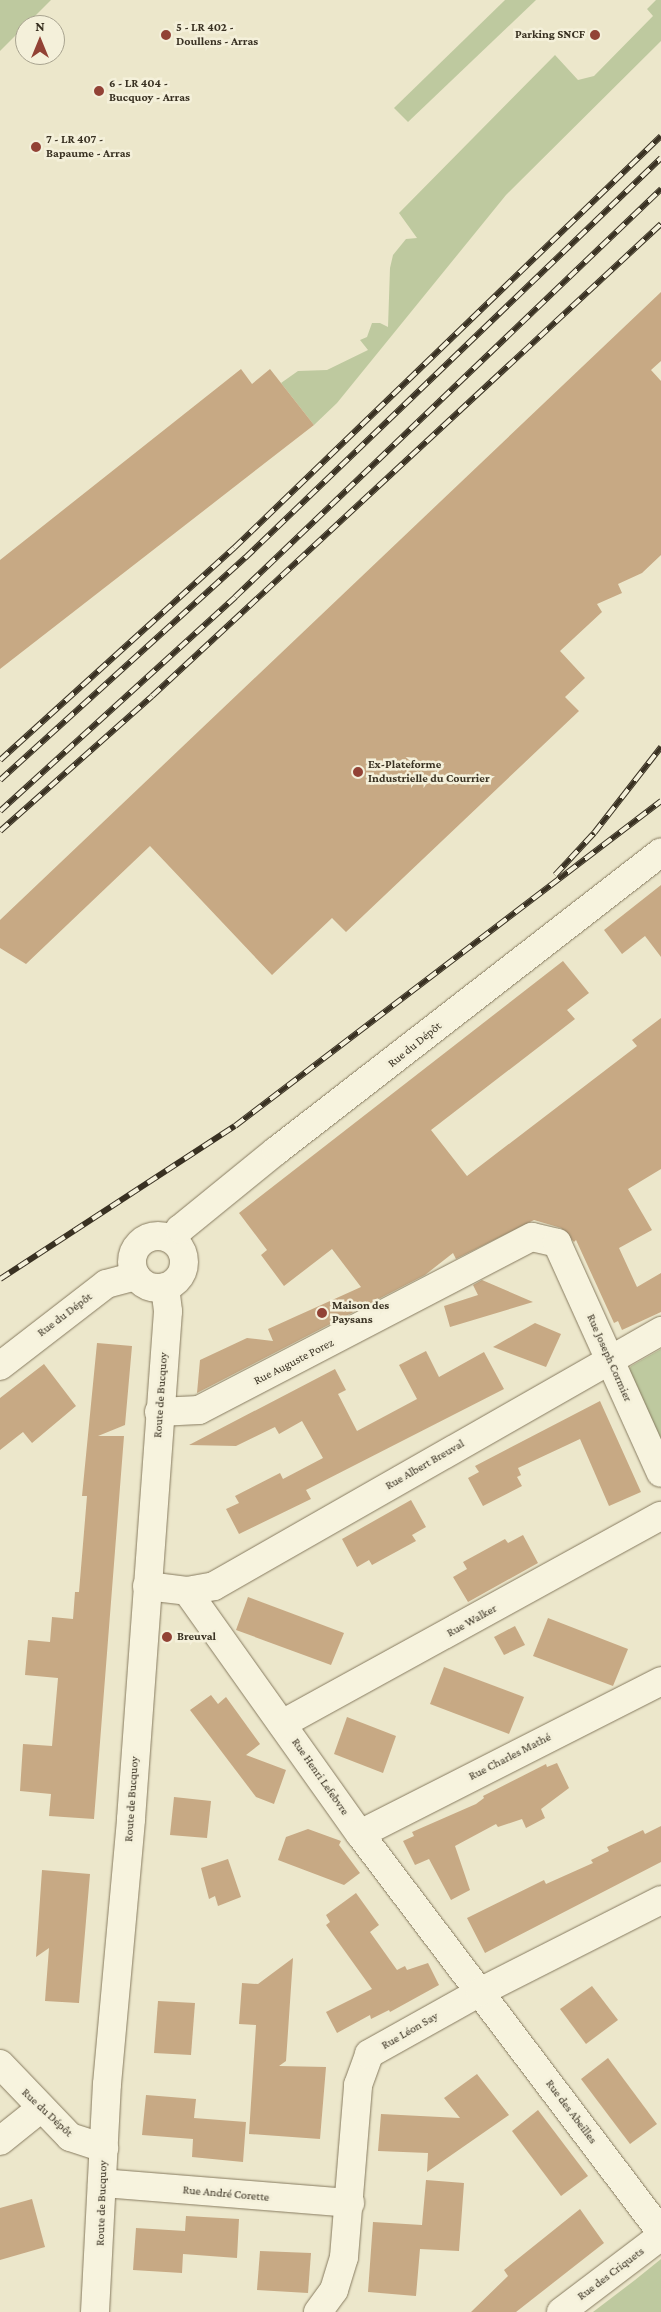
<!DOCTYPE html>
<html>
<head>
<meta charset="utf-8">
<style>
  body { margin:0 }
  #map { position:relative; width:661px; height:2312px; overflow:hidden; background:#ece7cb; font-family:"Crimson Pro",serif }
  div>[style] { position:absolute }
  .green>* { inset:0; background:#bec99f }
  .building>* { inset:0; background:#c7a984 }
  .roads { filter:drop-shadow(0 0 1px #877b60) drop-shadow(0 0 1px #877b60) }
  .minor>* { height:28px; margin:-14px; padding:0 14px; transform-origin:14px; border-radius:14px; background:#f7f3de }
  .tertiary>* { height:28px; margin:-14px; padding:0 14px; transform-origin:14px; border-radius:14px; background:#f7f3de }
  .secondary>* { height:28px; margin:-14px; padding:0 14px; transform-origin:14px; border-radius:14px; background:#f7f3de }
  .secondary>.ring { margin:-14px; padding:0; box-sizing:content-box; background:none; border:28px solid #f7f3de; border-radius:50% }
  .rail>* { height:5.5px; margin-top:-2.75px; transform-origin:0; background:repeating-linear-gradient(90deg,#f4f0da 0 11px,#393122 0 22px); box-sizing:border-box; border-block:1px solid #393122 }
  .dots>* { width:14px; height:14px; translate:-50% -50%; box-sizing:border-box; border:2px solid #f4f0da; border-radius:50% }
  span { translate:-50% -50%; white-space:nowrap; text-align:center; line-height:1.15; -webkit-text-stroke:5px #f4f0da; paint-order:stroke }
  .poi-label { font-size:12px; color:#393122; font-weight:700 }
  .left { translate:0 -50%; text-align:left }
  .right { translate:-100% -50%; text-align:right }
  .street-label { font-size:12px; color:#393122 }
  .north { position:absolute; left:15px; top:15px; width:50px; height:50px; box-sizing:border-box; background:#f4f0da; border:1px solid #a9a490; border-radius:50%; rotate:0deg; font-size:14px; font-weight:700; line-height:20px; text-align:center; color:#393122 }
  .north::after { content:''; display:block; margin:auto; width:18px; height:22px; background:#924235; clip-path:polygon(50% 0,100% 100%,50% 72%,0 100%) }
</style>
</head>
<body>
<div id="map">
  <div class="green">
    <div style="clip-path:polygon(0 0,51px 0,0 51px)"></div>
    <div style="clip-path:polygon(505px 0,536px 0,408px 122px,394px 108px)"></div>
    <div style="clip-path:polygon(656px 0,661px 0,661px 41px,506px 195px,337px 403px,314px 425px,281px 383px,298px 371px,327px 370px,368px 350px,360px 340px,367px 337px,372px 323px,380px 323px,388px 327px,390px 268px,393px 255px,406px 239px,417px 238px,399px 213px,555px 55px,578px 80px,594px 76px,653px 16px,647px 9px)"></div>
    <div style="clip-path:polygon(661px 1349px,661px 1445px,628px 1371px,631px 1366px)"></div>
    <div style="clip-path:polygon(661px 2259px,661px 2312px,593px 2312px,635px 2280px)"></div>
  </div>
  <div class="building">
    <div style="clip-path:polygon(661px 292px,661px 361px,651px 370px,661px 381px,661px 555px,642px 573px,618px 584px,622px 593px,597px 604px,602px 612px,560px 651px,585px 678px,565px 697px,579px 711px,346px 932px,332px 918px,272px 975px,150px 846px,26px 964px,0 948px,0 920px)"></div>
    <div style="clip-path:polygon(241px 369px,252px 384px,270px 369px,314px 425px,0 669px,0 560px)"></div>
    <div style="clip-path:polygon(661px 885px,661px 957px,645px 936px,622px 954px,604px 930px)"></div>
    <div style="clip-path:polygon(563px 961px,589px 993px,567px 1010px,575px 1019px,431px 1130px,467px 1176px,637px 1046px,632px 1040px,661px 1018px,661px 1169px,628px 1189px,652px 1230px,619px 1248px,637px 1287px,661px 1273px,661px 1312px,622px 1330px,618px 1321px,614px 1323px,576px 1240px,574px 1242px,561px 1228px,534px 1220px,456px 1259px,453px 1253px,425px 1275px,197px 1393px,200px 1360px,247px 1338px,273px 1341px,268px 1329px,361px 1287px,332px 1249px,284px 1286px,261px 1255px,267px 1250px,239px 1213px)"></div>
    <div style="clip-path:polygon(482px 1280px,533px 1302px,450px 1327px,444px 1306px,478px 1295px,473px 1285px)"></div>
    <div style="clip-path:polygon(535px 1323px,561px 1334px,546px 1367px,493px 1347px)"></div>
    <div style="clip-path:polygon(97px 1343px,132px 1346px,125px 1425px,98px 1436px,124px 1436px,94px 1819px,49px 1816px,51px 1794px,20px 1791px,23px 1744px,52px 1746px,58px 1678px,25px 1675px,28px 1640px,50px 1642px,52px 1617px,73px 1619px,75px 1592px,79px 1592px,87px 1496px,82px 1496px)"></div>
    <div style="clip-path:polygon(426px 1351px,439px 1377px,484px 1352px,504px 1389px,306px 1490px,311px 1499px,239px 1534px,226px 1509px,239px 1503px,235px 1496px,280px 1473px,283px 1479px,323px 1458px,302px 1421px,279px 1434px,275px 1427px,236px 1446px,189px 1445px,335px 1369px,346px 1390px,338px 1394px,357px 1431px,417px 1399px,399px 1365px)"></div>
    <div style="clip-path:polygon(44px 1364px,76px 1406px,32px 1443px,23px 1432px,0 1450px,0 1398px)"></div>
    <div style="clip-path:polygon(600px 1401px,641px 1492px,609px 1506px,580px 1439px,518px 1468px,521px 1475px,517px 1477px,522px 1486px,483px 1506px,468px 1478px,479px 1472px,475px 1466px)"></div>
    <div style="clip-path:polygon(411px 1500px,426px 1527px,412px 1535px,416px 1541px,372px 1565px,369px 1560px,357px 1567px,342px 1539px)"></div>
    <div style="clip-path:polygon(523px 1535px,538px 1563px,468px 1602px,453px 1577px,467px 1569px,463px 1562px,505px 1539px,508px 1543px)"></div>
    <div style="clip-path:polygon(248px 1597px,344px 1633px,331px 1665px,236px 1630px)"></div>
    <div style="clip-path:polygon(548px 1618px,628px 1649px,613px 1686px,533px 1656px)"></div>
    <div style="clip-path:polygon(515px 1626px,525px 1645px,504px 1655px,494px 1637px)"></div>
    <div style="clip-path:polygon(444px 1667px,524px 1697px,509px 1734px,430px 1704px)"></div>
    <div style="clip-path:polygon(211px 1695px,218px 1704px,226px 1697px,260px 1744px,246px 1755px,286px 1770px,274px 1804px,256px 1797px,190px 1710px)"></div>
    <div style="clip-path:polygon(347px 1717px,396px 1736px,383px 1773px,334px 1754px)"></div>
    <div style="clip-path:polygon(557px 1763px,569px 1788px,541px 1809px,545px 1818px,526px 1828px,522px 1819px,498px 1827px,496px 1824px,455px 1846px,470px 1890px,451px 1900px,429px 1859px,415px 1865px,403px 1841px,414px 1836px,412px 1832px,476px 1804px,484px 1798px,483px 1796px,546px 1764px,547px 1767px)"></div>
    <div style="clip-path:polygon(174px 1797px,211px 1801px,207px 1838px,170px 1835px)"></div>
    <div style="clip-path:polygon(661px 1826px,661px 1862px,485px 1953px,467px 1918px,544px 1880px,546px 1884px,593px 1863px,591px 1860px,609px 1851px,607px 1847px,643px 1830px,645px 1834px)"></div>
    <div style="clip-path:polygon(308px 1829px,341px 1841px,339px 1845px,360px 1873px,344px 1885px,278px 1860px,286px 1837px)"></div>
    <div style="clip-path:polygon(228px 1859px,241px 1897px,218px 1906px,215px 1896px,209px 1899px,201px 1868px)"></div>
    <div style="clip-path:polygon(42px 1870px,90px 1874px,79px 2003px,45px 2001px,49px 1948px,36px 1957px)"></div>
    <div style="clip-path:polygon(356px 1893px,379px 1925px,370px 1932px,397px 1970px,405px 1966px,407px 1970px,428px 1963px,439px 1985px,390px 2012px,389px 2010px,371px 2019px,370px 2015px,337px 2033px,326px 2012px,372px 1989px,326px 1925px,330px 1922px,326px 1915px)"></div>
    <div style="clip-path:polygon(293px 1958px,286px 2061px,279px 2066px,326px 2067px,320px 2139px,249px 2134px,256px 2025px,239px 2024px,242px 1983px,258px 1984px)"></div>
    <div style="clip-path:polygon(592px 1986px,618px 2020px,586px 2044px,560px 2009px)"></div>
    <div style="clip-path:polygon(158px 2001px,195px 2003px,191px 2055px,154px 2053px)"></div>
    <div style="clip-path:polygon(608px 2058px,657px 2124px,630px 2144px,581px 2079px)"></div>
    <div style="clip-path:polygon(477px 2074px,509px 2115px,427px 2172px,428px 2153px,378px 2151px,381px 2114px,460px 2118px,444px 2098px)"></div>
    <div style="clip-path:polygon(146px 2095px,196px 2099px,194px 2118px,246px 2122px,243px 2162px,192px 2157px,193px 2139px,142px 2135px)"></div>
    <div style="clip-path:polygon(538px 2110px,588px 2176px,561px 2196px,512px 2131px)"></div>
    <div style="clip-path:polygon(426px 2180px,464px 2183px,459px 2251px,420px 2249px,416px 2296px,368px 2292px,373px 2222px,422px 2225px)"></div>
    <div style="clip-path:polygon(32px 2199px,45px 2247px,0 2260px,0 2208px)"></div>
    <div style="clip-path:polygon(580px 2209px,604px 2243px,516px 2312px,471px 2312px,508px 2276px,504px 2270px)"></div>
    <div style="clip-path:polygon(186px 2216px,239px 2219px,237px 2258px,183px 2254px,182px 2273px,133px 2270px,136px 2228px,185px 2231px)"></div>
    <div style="clip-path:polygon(260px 2251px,311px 2253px,308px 2293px,257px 2290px)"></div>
  </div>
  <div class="roads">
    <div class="minor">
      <div style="left:159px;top:1412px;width:40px;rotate:-2.9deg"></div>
      <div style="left:199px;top:1410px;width:375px;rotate:-27.5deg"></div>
      <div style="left:532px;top:1237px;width:26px;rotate:13deg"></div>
      <div style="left:557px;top:1243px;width:252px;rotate:65.7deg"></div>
      <div style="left:147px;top:1586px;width:40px;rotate:7.1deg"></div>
      <div style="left:187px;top:1591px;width:298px;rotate:54.6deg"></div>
      <div style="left:360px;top:1834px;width:499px;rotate:52.9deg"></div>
      <div style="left:187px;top:1591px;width:27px;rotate:-10deg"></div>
      <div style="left:214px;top:1586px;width:515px;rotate:-29.7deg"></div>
      <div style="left:282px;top:1724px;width:432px;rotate:-28.8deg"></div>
      <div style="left:360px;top:1834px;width:338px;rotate:-26.9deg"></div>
      <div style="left:0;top:2064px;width:101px;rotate:46.2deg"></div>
      <div style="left:70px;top:2137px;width:36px;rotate:18deg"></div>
      <div style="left:0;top:2141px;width:51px;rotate:-38.7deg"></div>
      <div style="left:102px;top:2183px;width:249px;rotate:4.6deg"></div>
      <div style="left:318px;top:2312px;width:27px;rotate:-54deg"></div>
      <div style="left:334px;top:2290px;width:34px;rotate:-73deg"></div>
      <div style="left:344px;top:2257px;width:173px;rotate:-85.3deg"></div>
      <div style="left:358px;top:2085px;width:33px;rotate:-70deg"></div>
      <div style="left:369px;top:2054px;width:127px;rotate:-29.2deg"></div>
      <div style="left:480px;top:1992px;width:203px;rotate:-26.9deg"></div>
      <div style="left:561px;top:2312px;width:126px;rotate:-37.2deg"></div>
    </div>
    <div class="tertiary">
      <div style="left:0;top:1366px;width:134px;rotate:-37.7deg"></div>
      <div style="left:106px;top:1284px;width:31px;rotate:-15deg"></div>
    </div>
    <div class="secondary">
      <div class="ring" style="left:132px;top:1236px;width:24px;height:24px"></div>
      <div style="left:173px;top:1240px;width:13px;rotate:-58deg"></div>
      <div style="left:180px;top:1229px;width:124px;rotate:-39.1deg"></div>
      <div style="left:276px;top:1151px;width:487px;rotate:-37.8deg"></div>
      <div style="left:95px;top:2312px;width:228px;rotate:-87deg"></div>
      <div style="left:107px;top:2084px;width:266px;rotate:-84.8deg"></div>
      <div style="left:131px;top:1819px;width:509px;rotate:-85.83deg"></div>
      <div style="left:168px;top:1311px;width:24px;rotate:-97deg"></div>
    </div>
  </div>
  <div class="rail">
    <div style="left:0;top:760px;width:316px;rotate:-42.2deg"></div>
    <div style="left:234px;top:548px;width:593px;rotate:-43.98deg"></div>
    <div style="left:0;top:780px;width:331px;rotate:-42.2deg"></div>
    <div style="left:245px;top:558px;width:577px;rotate:-43.88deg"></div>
    <div style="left:0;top:811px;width:318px;rotate:-42.3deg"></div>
    <div style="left:235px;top:597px;width:590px;rotate:-43.76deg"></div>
    <div style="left:0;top:831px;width:203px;rotate:-41.6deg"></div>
    <div style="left:152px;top:696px;width:694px;rotate:-42.84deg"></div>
    <div style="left:555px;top:875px;width:57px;rotate:-47.1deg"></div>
    <div style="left:594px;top:833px;width:109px;rotate:-52.1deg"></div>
    <div style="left:0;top:1279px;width:280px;rotate:-33.1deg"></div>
    <div style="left:235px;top:1126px;width:536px;rotate:-37.34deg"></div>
  </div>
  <div class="dots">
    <div style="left:166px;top:35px;background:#924235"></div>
    <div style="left:595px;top:35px;background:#924235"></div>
    <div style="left:99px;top:91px;background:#924235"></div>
    <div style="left:36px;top:147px;background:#924235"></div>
    <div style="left:358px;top:772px;background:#924235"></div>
    <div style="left:322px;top:1313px;background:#924235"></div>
    <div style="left:167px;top:1637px;background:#924235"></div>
  </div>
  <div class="poi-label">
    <span class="left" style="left:176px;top:35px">5 - LR 402 -<br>Doullens - Arras</span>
    <span class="right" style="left:585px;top:35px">Parking SNCF</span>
    <span class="left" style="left:109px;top:91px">6 - LR 404 -<br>Bucquoy - Arras</span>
    <span class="left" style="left:46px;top:147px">7 - LR 407 -<br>Bapaume - Arras</span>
    <span class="left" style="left:368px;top:772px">Ex-Plateforme<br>Industrielle du Courrier</span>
    <span class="left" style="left:332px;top:1313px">Maison des<br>Paysans</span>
    <span class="left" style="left:177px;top:1637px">Breuval</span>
  </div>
  <div class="street-label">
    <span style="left:415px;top:1045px;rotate:-39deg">Rue du Dépôt</span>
    <span style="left:65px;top:1315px;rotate:-37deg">Rue du Dépôt</span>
    <span style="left:609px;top:1358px;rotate:66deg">Rue Joseph Cormier</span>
    <span style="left:294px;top:1362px;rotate:-27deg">Rue Auguste Porez</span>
    <span style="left:161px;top:1395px;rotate:-86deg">Route de Bucquoy</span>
    <span style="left:425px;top:1465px;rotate:-30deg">Rue Albert Breuval</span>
    <span style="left:472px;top:1621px;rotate:-29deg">Rue Walker</span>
    <span style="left:510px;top:1757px;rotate:-27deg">Rue Charles Mathé</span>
    <span style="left:320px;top:1777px;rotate:55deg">Rue Henri Lefebvre</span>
    <span style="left:132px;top:1799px;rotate:-86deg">Route de Bucquoy</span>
    <span style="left:410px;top:2031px;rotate:-30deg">Rue Léon Say</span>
    <span style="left:571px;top:2112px;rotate:53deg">Rue des Abeilles</span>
    <span style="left:47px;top:2113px;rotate:43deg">Rue du Dépôt</span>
    <span style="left:226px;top:2194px;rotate:5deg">Rue André Corette</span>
    <span style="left:102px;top:2203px;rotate:-88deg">Route de Bucquoy</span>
    <span style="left:611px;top:2274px;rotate:-37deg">Rue des Criquets</span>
  </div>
  <div class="north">N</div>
</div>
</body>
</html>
